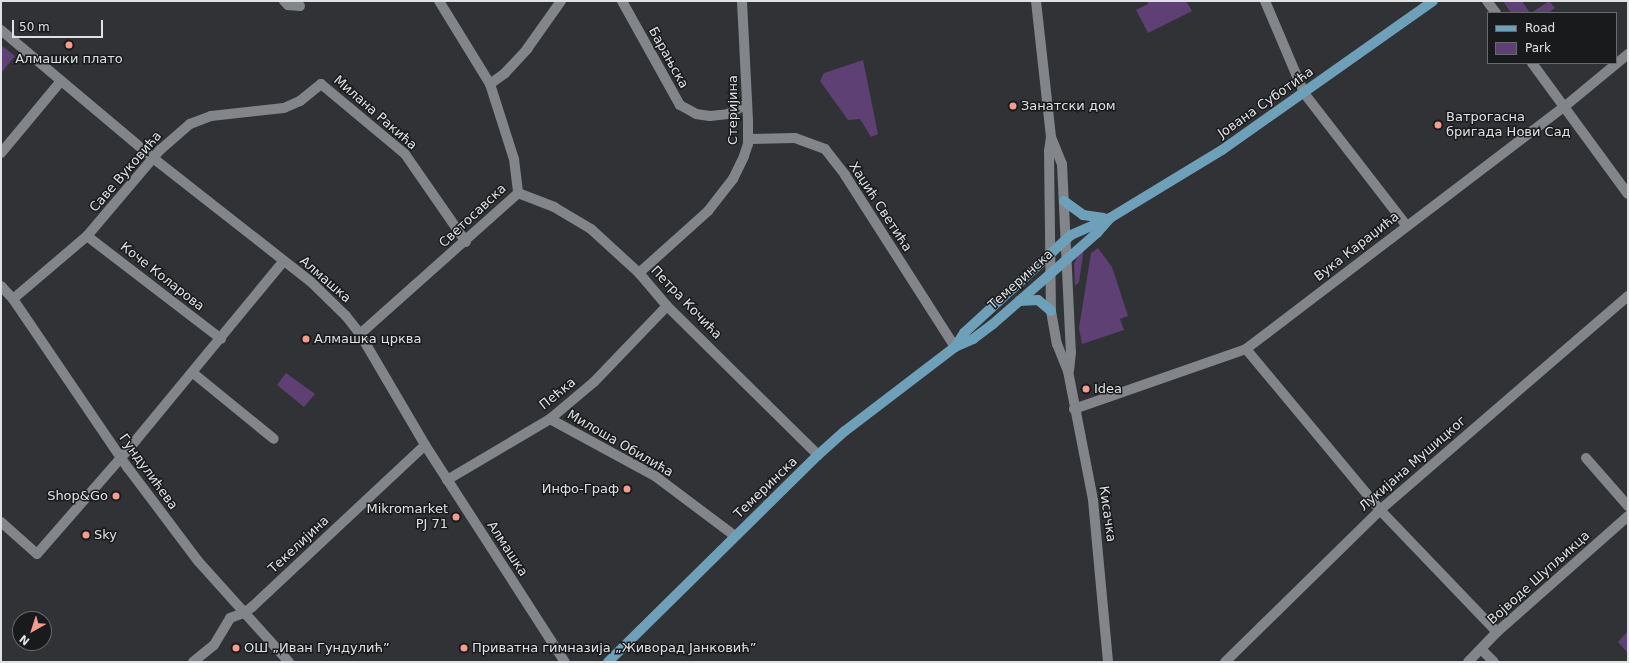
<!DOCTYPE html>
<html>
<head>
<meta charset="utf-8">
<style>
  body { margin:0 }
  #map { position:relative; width:1629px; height:663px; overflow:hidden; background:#303236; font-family:"DejaVu Sans",sans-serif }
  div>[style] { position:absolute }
  .green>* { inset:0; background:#5e4074 }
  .minor>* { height:10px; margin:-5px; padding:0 5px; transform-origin:5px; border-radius:5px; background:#828589 }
  .major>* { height:10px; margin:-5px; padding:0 5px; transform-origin:5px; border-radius:5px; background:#6ea0ba }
  .dots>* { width:11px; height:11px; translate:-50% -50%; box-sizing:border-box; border:2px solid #191a1c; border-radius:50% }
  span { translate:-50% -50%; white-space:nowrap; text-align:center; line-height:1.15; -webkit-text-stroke:3px #191a1c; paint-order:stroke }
  .street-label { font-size:13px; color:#dfe1e3 }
  .poi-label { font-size:13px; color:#dfe1e3 }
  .left { translate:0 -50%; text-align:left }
  .right { translate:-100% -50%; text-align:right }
  .frame { position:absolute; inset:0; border:2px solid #dfe1e3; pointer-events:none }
  .legend { position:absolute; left:1487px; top:12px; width:130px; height:52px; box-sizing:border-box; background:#191a1c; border:1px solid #686a6c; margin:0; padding:5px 7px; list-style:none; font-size:12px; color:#dfe1e3 }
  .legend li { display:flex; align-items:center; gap:8px; height:20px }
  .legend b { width:20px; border:1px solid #686a6c }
  .north { position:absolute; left:12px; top:611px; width:40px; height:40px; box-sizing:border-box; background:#191a1c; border:1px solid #686a6c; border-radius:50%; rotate:219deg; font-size:11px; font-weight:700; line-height:16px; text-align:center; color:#dfe1e3 }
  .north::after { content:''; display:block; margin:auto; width:14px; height:18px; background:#f59c91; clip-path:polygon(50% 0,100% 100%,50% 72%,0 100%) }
  .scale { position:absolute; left:12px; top:20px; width:91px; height:18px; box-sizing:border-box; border:2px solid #dfe1e3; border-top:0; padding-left:5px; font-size:12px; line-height:14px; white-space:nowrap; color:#dfe1e3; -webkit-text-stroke:3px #191a1c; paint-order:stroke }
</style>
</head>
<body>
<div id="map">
  <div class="green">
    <div style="clip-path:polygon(1147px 1px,1186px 1px,1192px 11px,1148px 33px,1136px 10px,1148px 4px)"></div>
    <div style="clip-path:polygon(1503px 1px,1522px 1px,1530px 13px,1511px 13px)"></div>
    <div style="clip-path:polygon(1549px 1px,1555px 8px,1548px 13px,1531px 13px)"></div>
    <div style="clip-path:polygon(1px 45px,15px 56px,1px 73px)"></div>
    <div style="clip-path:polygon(863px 60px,878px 134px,871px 137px,860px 119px,848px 120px,820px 81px,824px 73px)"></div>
    <div style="clip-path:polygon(1084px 248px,1079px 282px,1075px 286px,1074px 264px,1079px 253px)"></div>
    <div style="clip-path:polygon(1098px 248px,1112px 267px,1128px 316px,1120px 319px,1124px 330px,1082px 344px,1079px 328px,1091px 253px)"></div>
    <div style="clip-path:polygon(286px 373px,315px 394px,304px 407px,277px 385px)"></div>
    <div style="clip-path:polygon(1628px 631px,1628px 653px,1618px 642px)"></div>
  </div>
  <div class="minor">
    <div style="left:284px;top:1px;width:6px;rotate:45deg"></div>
    <div style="left:288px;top:5px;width:12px;rotate:5deg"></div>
    <div style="left:439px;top:1px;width:97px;rotate:58.4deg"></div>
    <div style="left:490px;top:84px;width:79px;rotate:72.3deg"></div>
    <div style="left:514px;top:159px;width:34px;rotate:83deg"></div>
    <div style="left:622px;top:1px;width:119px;rotate:60.9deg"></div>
    <div style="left:680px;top:105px;width:18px;rotate:29deg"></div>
    <div style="left:696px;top:114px;width:14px;rotate:8deg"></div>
    <div style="left:710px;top:116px;width:18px;rotate:-6deg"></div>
    <div style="left:728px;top:114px;width:21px;rotate:-28deg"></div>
    <div style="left:1036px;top:1px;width:137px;rotate:83.7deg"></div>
    <div style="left:1051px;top:137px;width:14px;rotate:98deg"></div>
    <div style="left:1049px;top:151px;width:160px;rotate:89.3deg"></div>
    <div style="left:1051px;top:311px;width:34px;rotate:80deg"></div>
    <div style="left:1057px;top:344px;width:29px;rotate:68deg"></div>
    <div style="left:1068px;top:371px;width:131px;rotate:79deg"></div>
    <div style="left:1093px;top:500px;width:163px;rotate:84.7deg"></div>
    <div style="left:1265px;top:1px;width:100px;rotate:67deg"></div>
    <div style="left:1304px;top:93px;width:167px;rotate:52.3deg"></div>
    <div style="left:1487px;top:1px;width:15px;rotate:53deg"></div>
    <div style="left:1px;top:30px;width:199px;rotate:40.1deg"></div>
    <div style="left:153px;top:158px;width:199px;rotate:38.1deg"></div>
    <div style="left:310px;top:281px;width:50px;rotate:44.2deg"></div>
    <div style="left:346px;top:316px;width:23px;rotate:52deg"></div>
    <div style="left:360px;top:334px;width:129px;rotate:59.6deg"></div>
    <div style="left:425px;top:445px;width:258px;rotate:57.2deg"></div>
    <div style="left:1532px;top:63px;width:162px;rotate:53.8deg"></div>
    <div style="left:490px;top:84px;width:19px;rotate:-36deg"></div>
    <div style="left:505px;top:73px;width:33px;rotate:-47deg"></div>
    <div style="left:527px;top:49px;width:59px;rotate:-54.7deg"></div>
    <div style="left:1051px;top:137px;width:29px;rotate:68deg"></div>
    <div style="left:1062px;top:164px;width:188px;rotate:87.3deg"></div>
    <div style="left:1071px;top:352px;width:18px;rotate:96deg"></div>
    <div style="left:748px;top:139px;width:47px;rotate:-1.2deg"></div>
    <div style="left:795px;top:138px;width:32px;rotate:20deg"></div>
    <div style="left:825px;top:149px;width:33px;rotate:52deg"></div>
    <div style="left:845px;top:175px;width:204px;rotate:57.4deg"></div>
    <div style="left:1px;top:153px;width:94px;rotate:-50.2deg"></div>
    <div style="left:518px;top:193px;width:39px;rotate:21deg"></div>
    <div style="left:554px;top:207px;width:43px;rotate:30.7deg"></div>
    <div style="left:591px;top:229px;width:65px;rotate:42.5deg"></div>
    <div style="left:639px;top:273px;width:43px;rotate:49.7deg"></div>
    <div style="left:667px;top:306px;width:212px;rotate:44.6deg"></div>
    <div style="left:87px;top:236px;width:169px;rotate:37.5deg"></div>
    <div style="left:639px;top:273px;width:93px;rotate:-41.9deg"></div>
    <div style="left:708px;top:211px;width:41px;rotate:-52deg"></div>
    <div style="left:733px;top:179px;width:25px;rotate:-64deg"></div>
    <div style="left:744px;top:156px;width:13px;rotate:-72deg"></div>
    <div style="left:748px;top:144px;width:24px;rotate:-90deg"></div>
    <div style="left:748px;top:120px;width:119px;rotate:-92.9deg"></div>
    <div style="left:1px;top:286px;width:18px;rotate:47deg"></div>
    <div style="left:13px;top:299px;width:204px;rotate:55.8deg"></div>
    <div style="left:128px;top:468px;width:116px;rotate:53deg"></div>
    <div style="left:198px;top:561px;width:136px;rotate:48deg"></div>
    <div style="left:13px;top:299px;width:97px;rotate:-40.4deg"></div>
    <div style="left:87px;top:236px;width:113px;rotate:-49.7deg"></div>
    <div style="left:160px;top:150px;width:40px;rotate:-41deg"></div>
    <div style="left:190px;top:124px;width:22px;rotate:-21deg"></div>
    <div style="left:211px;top:116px;width:73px;rotate:-6.3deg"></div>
    <div style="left:284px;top:108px;width:17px;rotate:-24deg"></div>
    <div style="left:300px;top:101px;width:27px;rotate:-39deg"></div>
    <div style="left:321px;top:84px;width:109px;rotate:39.8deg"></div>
    <div style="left:405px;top:154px;width:107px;rotate:55.3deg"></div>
    <div style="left:360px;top:334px;width:212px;rotate:-41.7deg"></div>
    <div style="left:1246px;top:349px;width:209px;rotate:50.2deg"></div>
    <div style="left:1380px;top:510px;width:169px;rotate:46.2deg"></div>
    <div style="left:193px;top:373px;width:104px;rotate:39.2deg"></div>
    <div style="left:1074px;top:409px;width:182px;rotate:-19.2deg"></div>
    <div style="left:1246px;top:349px;width:400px;rotate:-37.3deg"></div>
    <div style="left:1564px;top:107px;width:83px;rotate:-39.6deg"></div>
    <div style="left:550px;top:419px;width:119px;rotate:28.5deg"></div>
    <div style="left:655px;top:476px;width:100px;rotate:36.9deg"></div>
    <div style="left:1586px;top:458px;width:64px;rotate:48.8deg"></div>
    <div style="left:447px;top:480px;width:120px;rotate:-30.6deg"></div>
    <div style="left:550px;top:419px;width:57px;rotate:-40.1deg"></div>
    <div style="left:594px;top:382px;width:105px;rotate:-46.2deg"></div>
    <div style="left:1px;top:522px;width:48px;rotate:41.6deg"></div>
    <div style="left:37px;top:554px;width:137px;rotate:-48.9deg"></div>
    <div style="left:127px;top:451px;width:245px;rotate:-50.5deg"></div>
    <div style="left:1481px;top:649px;width:18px;rotate:45deg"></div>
    <div style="left:193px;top:662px;width:27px;rotate:-39deg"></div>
    <div style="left:214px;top:645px;width:31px;rotate:-59deg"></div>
    <div style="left:230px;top:618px;width:15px;rotate:-20deg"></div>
    <div style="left:244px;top:613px;width:10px;rotate:-37deg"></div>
    <div style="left:252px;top:607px;width:237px;rotate:-43.1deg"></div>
    <div style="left:1225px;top:662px;width:217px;rotate:-44.4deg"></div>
    <div style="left:1380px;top:510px;width:328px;rotate:-40.8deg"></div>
    <div style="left:1468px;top:662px;width:42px;rotate:-46deg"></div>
    <div style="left:1497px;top:632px;width:175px;rotate:-41.5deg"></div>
  </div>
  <div class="major">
    <div style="left:1064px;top:201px;width:24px;rotate:36deg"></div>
    <div style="left:1083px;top:215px;width:21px;rotate:8deg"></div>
    <div style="left:1019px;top:301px;width:19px;rotate:-3deg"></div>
    <div style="left:1038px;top:300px;width:17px;rotate:40deg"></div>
    <div style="left:955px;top:347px;width:20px;rotate:-24deg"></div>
    <div style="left:973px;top:339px;width:25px;rotate:-37deg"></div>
    <div style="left:993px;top:324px;width:138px;rotate:-41.2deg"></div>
    <div style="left:1097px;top:233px;width:20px;rotate:-49deg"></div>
    <div style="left:608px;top:662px;width:295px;rotate:-44.6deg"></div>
    <div style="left:818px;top:455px;width:36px;rotate:-42deg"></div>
    <div style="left:845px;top:431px;width:138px;rotate:-37.4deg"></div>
    <div style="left:955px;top:347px;width:17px;rotate:-57deg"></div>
    <div style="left:964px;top:333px;width:145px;rotate:-42.5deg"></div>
    <div style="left:1071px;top:235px;width:43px;rotate:-23.6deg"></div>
    <div style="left:1110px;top:218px;width:131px;rotate:-31.3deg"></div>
    <div style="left:1222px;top:150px;width:258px;rotate:-35.2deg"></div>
  </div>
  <div class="dots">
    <div style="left:69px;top:45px;background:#f59c91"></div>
    <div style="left:1013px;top:106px;background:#f59c91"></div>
    <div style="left:1438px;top:125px;background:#f59c91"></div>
    <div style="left:306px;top:339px;background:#f59c91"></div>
    <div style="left:1086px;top:389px;background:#f59c91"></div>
    <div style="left:627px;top:489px;background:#f59c91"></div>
    <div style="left:116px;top:496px;background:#f59c91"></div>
    <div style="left:456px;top:517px;background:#f59c91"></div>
    <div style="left:86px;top:535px;background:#f59c91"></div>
    <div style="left:236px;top:648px;background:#f59c91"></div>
    <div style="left:464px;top:648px;background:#f59c91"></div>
  </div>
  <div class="street-label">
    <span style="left:668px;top:58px;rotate:61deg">Барањска</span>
    <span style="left:1266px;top:103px;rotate:-35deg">Јована Суботића</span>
    <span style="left:733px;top:110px;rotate:-90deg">Стеријина</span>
    <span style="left:375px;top:113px;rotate:41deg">Милана Ракића</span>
    <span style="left:126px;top:172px;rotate:-49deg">Саве Вуковића</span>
    <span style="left:880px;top:207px;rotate:57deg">Хаџић Светића</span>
    <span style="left:473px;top:216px;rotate:-43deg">Светосавска</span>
    <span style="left:1357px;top:247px;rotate:-38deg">Вука Караџића</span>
    <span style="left:162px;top:277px;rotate:38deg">Коче Коларова</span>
    <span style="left:325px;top:280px;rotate:41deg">Алмашка</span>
    <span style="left:1021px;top:280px;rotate:-42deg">Темеринска</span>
    <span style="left:686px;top:303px;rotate:46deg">Петра Кочића</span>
    <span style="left:558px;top:394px;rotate:-39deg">Пећка</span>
    <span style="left:620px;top:444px;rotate:30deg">Милоша Обилића</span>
    <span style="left:1413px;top:464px;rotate:-41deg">Лукијана Мушицког</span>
    <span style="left:148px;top:472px;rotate:54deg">Гундулићева</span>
    <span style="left:766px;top:488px;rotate:-44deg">Темеринска</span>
    <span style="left:1107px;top:514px;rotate:82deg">Кисачка</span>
    <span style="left:299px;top:545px;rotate:-43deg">Текелијина</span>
    <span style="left:507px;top:549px;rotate:57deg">Алмашка</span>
    <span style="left:1539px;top:578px;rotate:-42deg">Војводе Шупљикца</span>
  </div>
  <div class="poi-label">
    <span style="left:69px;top:59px">Алмашки плато</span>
    <span class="left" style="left:1021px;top:106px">Занатски дом</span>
    <span class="left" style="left:1446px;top:125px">Ватрогасна<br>бригада Нови Сад</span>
    <span class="left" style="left:314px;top:339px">Алмашка црква</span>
    <span class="left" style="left:1094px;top:389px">Idea</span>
    <span class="right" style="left:619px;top:489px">Инфо-Граф</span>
    <span class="right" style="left:108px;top:496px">Shop&amp;Go</span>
    <span class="right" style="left:448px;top:517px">Mikromarket<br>PJ 71</span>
    <span class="left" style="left:94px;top:535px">Sky</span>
    <span class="left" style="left:244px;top:648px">ОШ „Иван Гундулић”</span>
    <span class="left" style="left:472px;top:648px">Приватна гимназија „Живорад Јанковић”</span>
  </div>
  <div class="frame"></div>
  <ul class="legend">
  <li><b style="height:5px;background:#6ea0ba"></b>Road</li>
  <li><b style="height:11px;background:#5e4074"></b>Park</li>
  </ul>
  <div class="north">N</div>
  <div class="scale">50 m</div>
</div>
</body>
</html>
